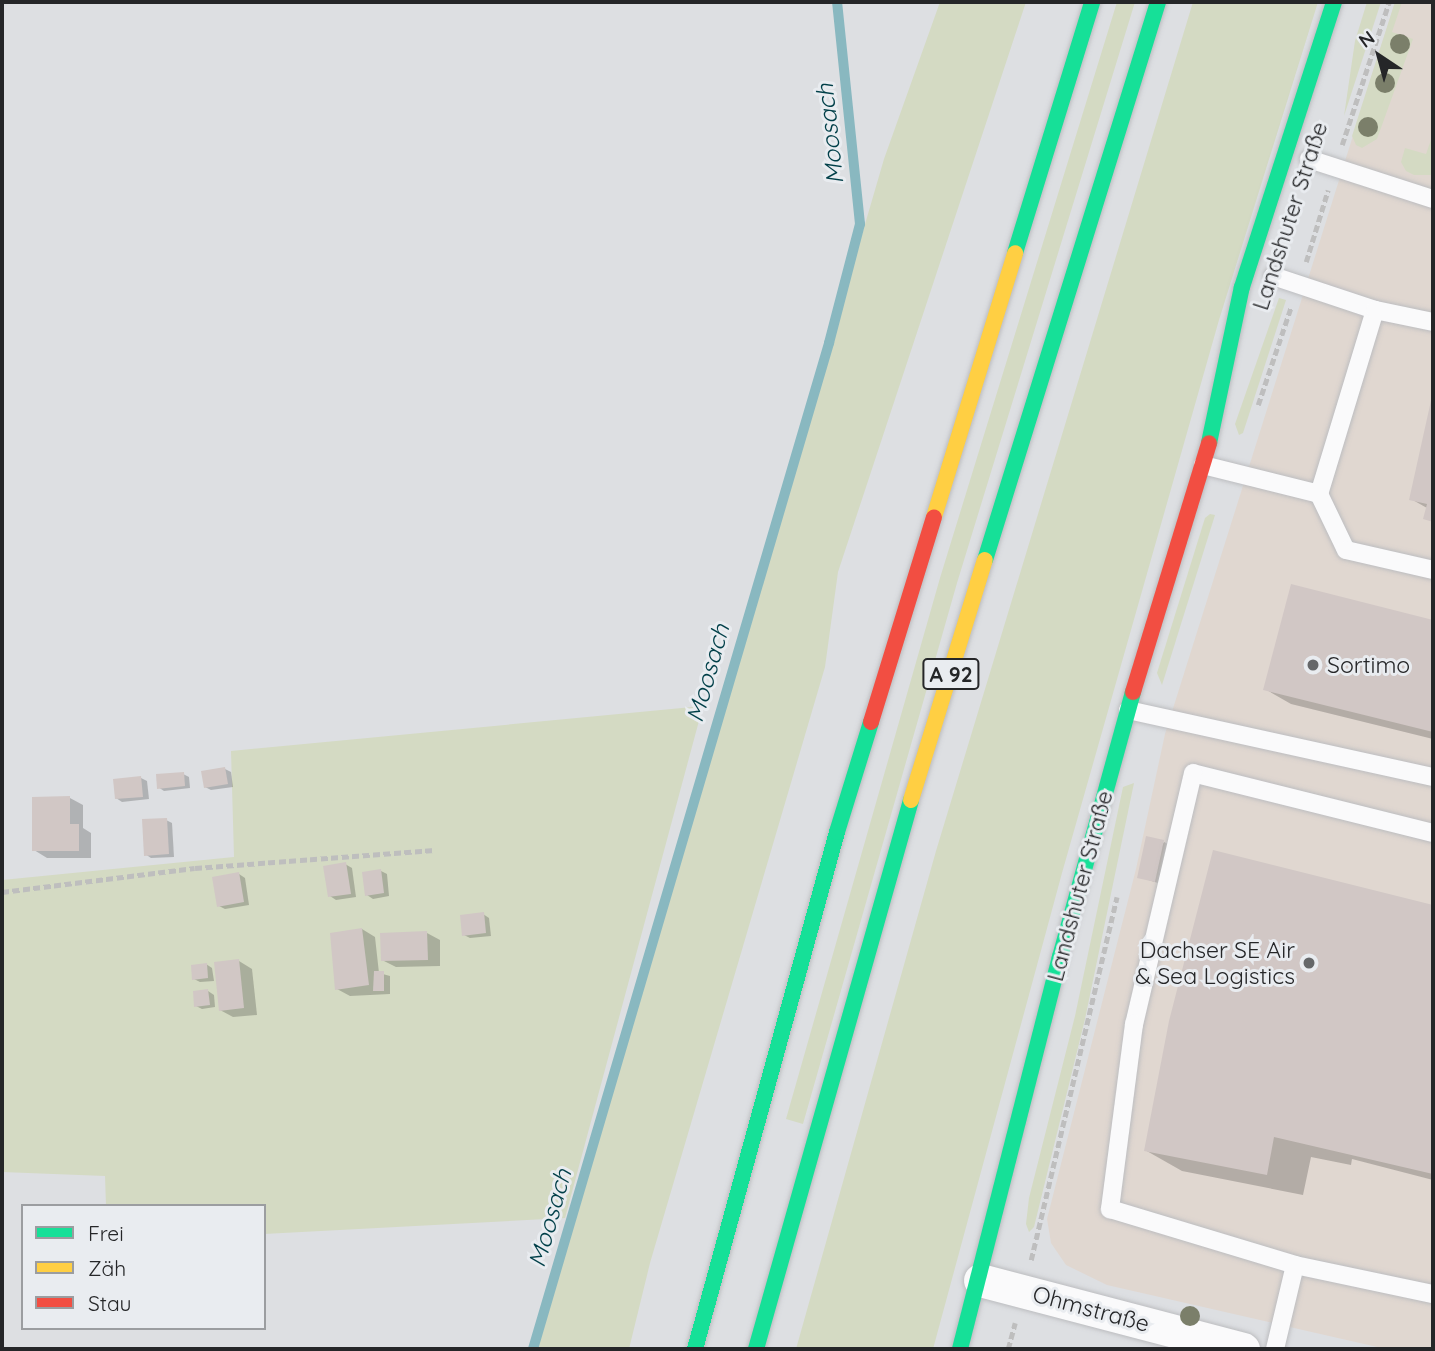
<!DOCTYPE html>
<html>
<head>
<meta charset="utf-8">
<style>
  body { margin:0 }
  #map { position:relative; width:1435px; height:1351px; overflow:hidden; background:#dddfe2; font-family:Quicksand,sans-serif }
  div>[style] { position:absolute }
  .commercial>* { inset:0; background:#e0d7d0 }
  .green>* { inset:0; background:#d4dac3 }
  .shadow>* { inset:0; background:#0003 }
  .stream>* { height:10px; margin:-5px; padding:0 5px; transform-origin:5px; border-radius:5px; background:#89b8c0 }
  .building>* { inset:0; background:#d1c7c5 }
  .path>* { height:4.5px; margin-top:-2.25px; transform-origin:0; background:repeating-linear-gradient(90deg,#bebebe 0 7px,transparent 0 10.5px) }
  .roads { filter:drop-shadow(0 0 2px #bcbdc0) drop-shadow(0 0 2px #bcbdc0) }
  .lane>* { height:18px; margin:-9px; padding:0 9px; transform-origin:9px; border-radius:9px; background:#fafafb }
  .street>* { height:33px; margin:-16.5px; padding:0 16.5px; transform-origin:16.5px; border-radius:16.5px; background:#fafafb }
  .fast>* { height:16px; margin:-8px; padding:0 8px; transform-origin:8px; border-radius:8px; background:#16e098 }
  .slow>* { height:16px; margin:-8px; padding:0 8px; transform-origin:8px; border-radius:8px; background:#ffcf43 }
  .jam>* { height:16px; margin:-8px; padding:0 8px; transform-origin:8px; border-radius:8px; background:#f24e42 }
  .trees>* { width:20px; height:20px; margin:-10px; border-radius:50%; background:#7b7f6a }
  .dots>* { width:19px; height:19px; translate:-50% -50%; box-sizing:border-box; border:4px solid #e9ecf0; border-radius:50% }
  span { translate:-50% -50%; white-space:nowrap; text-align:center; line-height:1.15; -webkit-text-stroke:6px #e9ecf0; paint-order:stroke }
  .shield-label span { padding:2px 5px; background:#e9ecf0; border:2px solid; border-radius:5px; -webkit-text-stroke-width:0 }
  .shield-label { font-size:21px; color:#252628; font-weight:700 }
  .street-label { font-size:23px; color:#252628 }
  .poi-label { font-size:23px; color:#252628 }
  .left { translate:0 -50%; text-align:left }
  .right { translate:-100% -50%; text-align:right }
  .water-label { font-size:24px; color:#003f48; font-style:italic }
  .frame { position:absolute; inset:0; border:4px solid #252628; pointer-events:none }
  .legend { position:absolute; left:21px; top:1204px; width:245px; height:126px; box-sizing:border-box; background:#e9ecf0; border:2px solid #9b9da0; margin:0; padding:9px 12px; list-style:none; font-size:21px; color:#252628 }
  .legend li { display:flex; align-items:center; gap:14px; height:35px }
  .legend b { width:35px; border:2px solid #9b9da0 }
  .north { position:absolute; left:1344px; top:21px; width:70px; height:70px; -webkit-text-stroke:5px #e9ecf0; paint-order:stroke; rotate:324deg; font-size:19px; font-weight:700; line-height:28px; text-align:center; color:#252628 }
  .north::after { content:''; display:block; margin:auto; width:24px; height:32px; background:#252628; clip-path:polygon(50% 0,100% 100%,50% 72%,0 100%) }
</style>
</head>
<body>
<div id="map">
  <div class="commercial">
    <div style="clip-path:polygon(1395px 2px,1433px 2px,1433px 1349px,1386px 1349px,1107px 1285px,1066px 1265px,1051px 1243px,1047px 1219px,1136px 869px,1165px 734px)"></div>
  </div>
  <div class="green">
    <div style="clip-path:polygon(940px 2px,1026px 2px,838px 572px,825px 667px,650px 1263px,629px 1349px,534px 1349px,561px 1243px,568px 1244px,884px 159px)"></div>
    <div style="clip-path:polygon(1117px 2px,1135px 2px,957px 583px,803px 1124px,786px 1119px,940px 578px)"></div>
    <div style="clip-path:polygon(1193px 2px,1318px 2px,1219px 320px,1062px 873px,933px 1349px,796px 1349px,936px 851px)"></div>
    <div style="clip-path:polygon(1367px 2px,1381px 2px,1344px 116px,1355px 41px)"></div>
    <div style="clip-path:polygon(1395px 2px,1402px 2px,1392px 32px,1413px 39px,1377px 139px,1362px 148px,1356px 145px,1352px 136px)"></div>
    <div style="clip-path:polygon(1433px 134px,1433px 175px,1414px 175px,1406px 171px,1401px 162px,1405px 148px,1426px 154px)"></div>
    <div style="clip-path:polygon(1279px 298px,1286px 300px,1243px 433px,1239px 435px,1235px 424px)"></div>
    <div style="clip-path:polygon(1210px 514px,1215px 515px,1162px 685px,1157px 673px,1205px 518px)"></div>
    <div style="clip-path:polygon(703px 706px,565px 1218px,264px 1234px,264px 1206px,106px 1206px,105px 1176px,2px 1172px,2px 880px,234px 857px,231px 751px)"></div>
    <div style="clip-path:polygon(1134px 783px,1085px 1019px,1034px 1227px,1029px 1232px,1026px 1224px,1029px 1198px,1075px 1016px,1123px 787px)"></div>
  </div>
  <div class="shadow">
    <div style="clip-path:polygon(1433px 399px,1433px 522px,1425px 518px,1427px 508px,1411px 499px)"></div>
    <div style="clip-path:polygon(1292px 586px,1433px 622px,1433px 739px,1291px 704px,1265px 689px)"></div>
    <div style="clip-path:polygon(225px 769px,231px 772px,233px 787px,211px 790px,205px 787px)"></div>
    <div style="clip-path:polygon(183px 774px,189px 777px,190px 788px,164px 791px,158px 787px)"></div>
    <div style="clip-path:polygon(141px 778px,147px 781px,149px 799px,122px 802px,116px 798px)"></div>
    <div style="clip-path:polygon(70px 798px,83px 805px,83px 828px,91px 833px,91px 858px,47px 858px,34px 850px)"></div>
    <div style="clip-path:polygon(166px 820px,172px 823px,174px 857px,151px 858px,145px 854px)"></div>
    <div style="clip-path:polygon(1164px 842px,1170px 845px,1161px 884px,1139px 877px)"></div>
    <div style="clip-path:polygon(1214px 852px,1433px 907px,1433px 1180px,1352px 1159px,1351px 1165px,1311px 1157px,1303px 1195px,1182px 1171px,1145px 1150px)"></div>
    <div style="clip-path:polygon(345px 864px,352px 868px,356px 897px,336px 900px,330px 896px)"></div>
    <div style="clip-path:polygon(381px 871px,387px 874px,389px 896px,373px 899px,367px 895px)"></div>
    <div style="clip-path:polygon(239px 874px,245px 878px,249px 905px,225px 909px,219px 906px)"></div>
    <div style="clip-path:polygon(483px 914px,489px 918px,491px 936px,470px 938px,464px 935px)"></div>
    <div style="clip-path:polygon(362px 929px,375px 937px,379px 973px,390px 976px,390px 994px,350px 996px,337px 989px)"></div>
    <div style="clip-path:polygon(427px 933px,440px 940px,440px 966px,396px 967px,382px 960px)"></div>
    <div style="clip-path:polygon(239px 961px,252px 969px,257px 1015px,233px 1017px,220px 1010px)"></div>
    <div style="clip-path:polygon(206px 964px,212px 968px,214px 981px,200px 982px,194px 979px)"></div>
    <div style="clip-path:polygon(208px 991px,214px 995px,215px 1007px,202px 1009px,196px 1006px)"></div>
  </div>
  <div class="stream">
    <div style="left:533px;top:1349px;width:1049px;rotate:-73.6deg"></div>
    <div style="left:829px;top:343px;width:123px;rotate:-75.4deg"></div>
    <div style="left:860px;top:224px;width:223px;rotate:-95.9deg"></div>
  </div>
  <div class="building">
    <div style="clip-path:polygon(1432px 396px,1433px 396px,1433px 522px,1423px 519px,1427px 504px,1409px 500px)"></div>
    <div style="clip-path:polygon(1291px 584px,1433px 620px,1433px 732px,1263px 690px)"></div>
    <div style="clip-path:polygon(225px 767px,228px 784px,204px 788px,201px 771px)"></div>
    <div style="clip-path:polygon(184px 772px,185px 786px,157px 789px,156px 774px)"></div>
    <div style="clip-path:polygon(141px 776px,143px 797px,115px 799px,113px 779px)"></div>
    <div style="clip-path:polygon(70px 796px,70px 824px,79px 824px,79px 851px,32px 851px,32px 797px)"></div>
    <div style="clip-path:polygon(167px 818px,169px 854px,144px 856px,142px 819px)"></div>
    <div style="clip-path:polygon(1146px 836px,1164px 840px,1155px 882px,1137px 878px)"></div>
    <div style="clip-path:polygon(1213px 850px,1433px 905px,1433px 1174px,1274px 1137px,1267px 1175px,1144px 1151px,1169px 1021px)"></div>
    <div style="clip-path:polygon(346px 862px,351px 894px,328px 897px,323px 866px)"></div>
    <div style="clip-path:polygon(381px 869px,384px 893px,365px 896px,362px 872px)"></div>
    <div style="clip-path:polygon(239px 872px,244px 902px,217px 907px,212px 877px)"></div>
    <div style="clip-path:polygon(484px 912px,486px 933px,462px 936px,460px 915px)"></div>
    <div style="clip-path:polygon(362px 928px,369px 985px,335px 990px,330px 933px)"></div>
    <div style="clip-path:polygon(427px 931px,428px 960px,381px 961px,380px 933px)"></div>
    <div style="clip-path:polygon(239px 959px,244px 1008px,219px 1011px,214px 962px)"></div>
    <div style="clip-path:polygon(207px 963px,208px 978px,192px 980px,191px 965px)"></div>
    <div style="clip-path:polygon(374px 971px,384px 971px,384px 991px,373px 991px)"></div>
    <div style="clip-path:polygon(208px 989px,210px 1005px,194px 1007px,193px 991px)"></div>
  </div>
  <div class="path">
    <div style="left:1342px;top:145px;width:151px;rotate:-71.8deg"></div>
    <div style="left:1306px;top:262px;width:75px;rotate:-73deg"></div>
    <div style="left:1258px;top:405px;width:103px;rotate:-71.4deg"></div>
    <div style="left:2px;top:892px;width:194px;rotate:-7.1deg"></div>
    <div style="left:195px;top:868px;width:240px;rotate:-4.3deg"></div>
    <div style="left:1031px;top:1260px;width:373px;rotate:-76.7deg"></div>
    <div style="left:1008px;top:1349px;width:27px;rotate:-75deg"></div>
  </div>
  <div class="roads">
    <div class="lane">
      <div style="left:1309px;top:159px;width:130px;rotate:17.9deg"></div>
      <div style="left:1273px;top:276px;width:108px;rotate:18.4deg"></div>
      <div style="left:1375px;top:310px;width:192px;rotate:106.9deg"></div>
      <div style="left:1375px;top:310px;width:59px;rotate:11.7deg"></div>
      <div style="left:1203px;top:465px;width:120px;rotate:14deg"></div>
      <div style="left:1319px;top:494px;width:62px;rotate:64.3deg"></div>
      <div style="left:1346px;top:550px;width:89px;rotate:12.9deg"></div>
      <div style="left:1128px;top:710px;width:312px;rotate:12.4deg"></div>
      <div style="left:1433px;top:833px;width:247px;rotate:-166deg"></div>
      <div style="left:1193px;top:773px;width:258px;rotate:103.2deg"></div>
      <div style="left:1134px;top:1024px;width:187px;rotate:97.4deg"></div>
      <div style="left:1110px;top:1209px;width:193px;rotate:16.8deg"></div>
      <div style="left:1295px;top:1265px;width:141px;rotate:11.9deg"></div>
      <div style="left:1275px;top:1349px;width:86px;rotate:-76.6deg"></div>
    </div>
    <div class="street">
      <div style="left:980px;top:1280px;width:272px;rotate:14.7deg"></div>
    </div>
    <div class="fast">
      <div style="left:1015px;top:253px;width:263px;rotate:-72.9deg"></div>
      <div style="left:1209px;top:443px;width:159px;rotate:-78.1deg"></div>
      <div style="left:1242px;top:287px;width:299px;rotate:-72.1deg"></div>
      <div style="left:985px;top:560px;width:584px;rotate:-72.77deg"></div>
      <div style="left:695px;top:1349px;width:536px;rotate:-74.64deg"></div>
      <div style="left:837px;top:832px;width:115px;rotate:-72.8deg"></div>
      <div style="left:756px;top:1349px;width:570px;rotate:-74.23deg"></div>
      <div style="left:960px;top:1349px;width:405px;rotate:-75.7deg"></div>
      <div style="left:1060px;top:957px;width:275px;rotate:-74.6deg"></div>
    </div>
    <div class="slow">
      <div style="left:934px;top:517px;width:276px;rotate:-72.9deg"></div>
      <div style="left:911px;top:800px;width:251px;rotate:-72.9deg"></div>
    </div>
    <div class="jam">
      <div style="left:1133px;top:692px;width:260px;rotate:-73deg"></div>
      <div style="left:871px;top:722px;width:214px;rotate:-72.9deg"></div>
    </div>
  </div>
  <div class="trees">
    <div style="left:1400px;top:44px"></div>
    <div style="left:1385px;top:83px"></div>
    <div style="left:1368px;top:127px"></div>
    <div style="left:1190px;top:1316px"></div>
  </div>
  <div class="dots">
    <div style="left:1313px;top:665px;background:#656769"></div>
    <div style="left:1309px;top:963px;background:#656769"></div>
  </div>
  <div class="shield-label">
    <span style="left:951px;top:674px">A 92</span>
  </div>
  <div class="street-label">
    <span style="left:1290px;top:216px;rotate:-72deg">Landshuter Straße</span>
    <span style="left:1080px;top:886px;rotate:-75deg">Landshuter Straße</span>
    <span style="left:1091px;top:1309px;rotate:15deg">Ohmstraße</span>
  </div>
  <div class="poi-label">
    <span class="left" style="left:1327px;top:665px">Sortimo</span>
    <span class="right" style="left:1295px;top:963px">Dachser SE Air<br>&amp; Sea Logistics</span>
  </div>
  <div class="water-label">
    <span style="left:830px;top:134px;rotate:-96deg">Moosach</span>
    <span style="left:708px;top:673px;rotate:-74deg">Moosach</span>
    <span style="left:550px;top:1218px;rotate:-74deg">Moosach</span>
  </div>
  <div class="frame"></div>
  <ul class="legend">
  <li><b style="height:9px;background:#16e098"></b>Frei</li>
  <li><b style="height:9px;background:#ffcf43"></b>Zäh</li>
  <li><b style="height:9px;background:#f24e42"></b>Stau</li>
  </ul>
  <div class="north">N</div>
</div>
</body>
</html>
